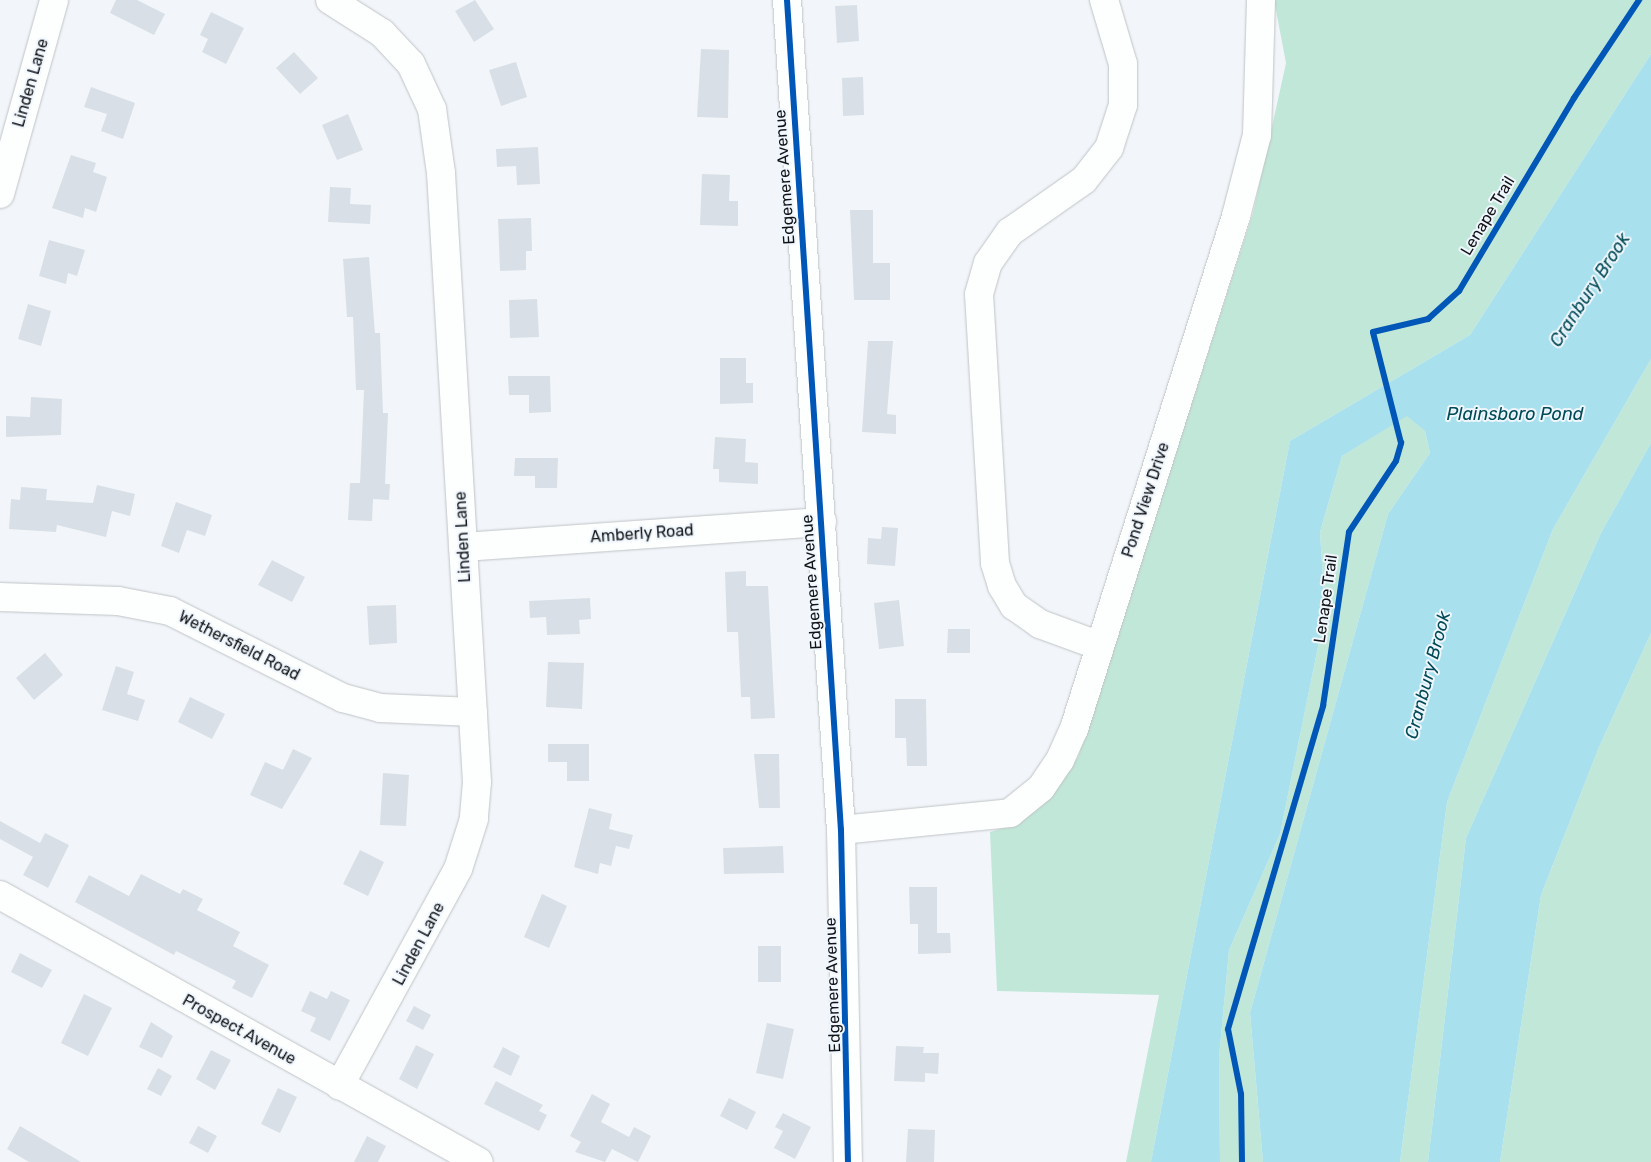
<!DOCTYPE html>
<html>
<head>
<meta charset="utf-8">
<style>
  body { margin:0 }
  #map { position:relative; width:1651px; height:1162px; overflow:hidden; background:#f2f6fa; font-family:Rubik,sans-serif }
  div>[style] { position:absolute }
  .green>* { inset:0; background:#c1e7d8 }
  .water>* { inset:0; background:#a8e0ed }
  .building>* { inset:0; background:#d8dfe6 }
  .roads { filter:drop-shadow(0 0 1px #c0c3c6) drop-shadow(0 0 1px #c0c3c6) }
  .minor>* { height:28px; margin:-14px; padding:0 14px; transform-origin:14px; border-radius:14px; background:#fdfefe }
  .cycleway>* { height:6px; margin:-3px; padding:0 3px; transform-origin:3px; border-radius:3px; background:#0057b8 }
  span { translate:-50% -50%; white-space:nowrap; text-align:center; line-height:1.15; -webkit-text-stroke:4px #eff6fd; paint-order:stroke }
  .street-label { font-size:16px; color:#111316 }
  .water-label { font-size:18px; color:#004a56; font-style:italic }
</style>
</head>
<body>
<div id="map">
  <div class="green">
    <div style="clip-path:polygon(1274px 0,1651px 0,1651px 54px,1470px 335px,1290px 441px,1151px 1162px,1126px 1162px,1159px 995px,997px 991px,990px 832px,1018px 823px,1045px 801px,1078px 757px,1253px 213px,1286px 63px)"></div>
    <div style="clip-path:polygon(1651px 359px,1651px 443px,1601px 533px,1466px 838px,1428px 1162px,1400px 1162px,1447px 802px,1553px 529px)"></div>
    <div style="clip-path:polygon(1407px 415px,1425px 431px,1430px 453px,1388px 514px,1250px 1013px,1263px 1162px,1220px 1162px,1219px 1058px,1229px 950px,1280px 834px,1325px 612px,1320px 532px,1342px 456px)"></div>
    <div style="clip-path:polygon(1651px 633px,1651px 1162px,1500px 1162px,1541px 895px,1599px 747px)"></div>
  </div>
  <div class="water">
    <div style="clip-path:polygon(1651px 54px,1651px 359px,1553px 529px,1447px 802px,1400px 1162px,1263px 1162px,1250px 1013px,1388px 514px,1430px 453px,1425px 431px,1407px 416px,1342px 456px,1320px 532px,1325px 612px,1280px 834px,1229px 950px,1219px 1058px,1220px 1162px,1151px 1162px,1290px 441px,1470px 335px)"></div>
    <div style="clip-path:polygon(1651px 443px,1651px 633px,1599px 747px,1541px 895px,1500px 1162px,1428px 1162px,1466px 838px,1601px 533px)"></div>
  </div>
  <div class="building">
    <div style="clip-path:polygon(116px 0,137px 0,165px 14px,154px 35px,110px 13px)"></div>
    <div style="clip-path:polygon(475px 0,494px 29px,474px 42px,455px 11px)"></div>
    <div style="clip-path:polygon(857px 5px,859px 41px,837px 43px,835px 6px)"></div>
    <div style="clip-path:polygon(211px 12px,244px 28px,226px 64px,202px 52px,208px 39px,200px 35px)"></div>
    <div style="clip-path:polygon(701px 49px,729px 50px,728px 118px,697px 117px)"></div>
    <div style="clip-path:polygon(294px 52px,318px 78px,300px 94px,276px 68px)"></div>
    <div style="clip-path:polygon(516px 62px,527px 97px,501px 106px,489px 70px)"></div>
    <div style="clip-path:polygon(863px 77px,864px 115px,843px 116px,842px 78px)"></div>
    <div style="clip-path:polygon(91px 87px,135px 103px,123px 139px,101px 131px,107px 114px,84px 107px)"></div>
    <div style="clip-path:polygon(348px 114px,363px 150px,337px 160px,322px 125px)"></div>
    <div style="clip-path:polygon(538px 147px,540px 184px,517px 185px,516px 166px,497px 167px,496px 149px)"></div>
    <div style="clip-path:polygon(71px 155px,96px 163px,93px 172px,107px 177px,96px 212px,85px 208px,83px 218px,52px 208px)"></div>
    <div style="clip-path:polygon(702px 174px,730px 175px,729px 201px,738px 201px,738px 226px,700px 225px)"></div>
    <div style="clip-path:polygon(330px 187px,351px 188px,350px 204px,371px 205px,370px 224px,328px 222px)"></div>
    <div style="clip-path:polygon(850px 210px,873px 210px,873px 263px,890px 263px,890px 300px,854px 300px)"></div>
    <div style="clip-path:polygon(531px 218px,532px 251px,526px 251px,526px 270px,500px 271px,498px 219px)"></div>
    <div style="clip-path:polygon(49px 240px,85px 250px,77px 276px,68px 273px,66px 284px,39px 276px)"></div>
    <div style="clip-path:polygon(369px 257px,375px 333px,380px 333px,383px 413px,388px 413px,385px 484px,390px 484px,389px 500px,373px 499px,372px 521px,348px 520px,350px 483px,360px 483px,364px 390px,356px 390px,353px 317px,347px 317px,343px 259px)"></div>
    <div style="clip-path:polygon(537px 299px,539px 337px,510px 338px,509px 300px)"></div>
    <div style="clip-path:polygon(28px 304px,51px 311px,41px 346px,18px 339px)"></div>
    <div style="clip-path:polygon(868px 341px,893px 341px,887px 414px,896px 415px,896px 434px,862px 432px)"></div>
    <div style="clip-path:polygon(720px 358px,746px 358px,746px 383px,753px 383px,753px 403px,720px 404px)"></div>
    <div style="clip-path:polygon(508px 376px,550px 376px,551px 412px,529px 413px,529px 395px,509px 395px)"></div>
    <div style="clip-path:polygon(31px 397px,62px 399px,61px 435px,6px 437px,6px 416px,30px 417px)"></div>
    <div style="clip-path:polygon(715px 437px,746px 439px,745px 462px,758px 463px,758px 484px,719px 482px,719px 469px,713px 469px)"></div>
    <div style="clip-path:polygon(515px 458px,558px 458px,557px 488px,535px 488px,535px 476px,514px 476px)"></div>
    <div style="clip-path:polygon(97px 485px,135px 494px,130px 516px,112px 511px,106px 537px,57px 525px,56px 532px,9px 529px,11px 499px,20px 500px,21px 487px,47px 489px,46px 500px,93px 503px)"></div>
    <div style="clip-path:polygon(176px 502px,212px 515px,205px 536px,187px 530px,179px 553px,161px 546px)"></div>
    <div style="clip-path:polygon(882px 527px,898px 528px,895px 566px,867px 564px,868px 538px,881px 539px)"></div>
    <div style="clip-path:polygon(272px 560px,305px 577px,292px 602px,258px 585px)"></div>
    <div style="clip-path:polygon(746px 571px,746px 586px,768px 586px,775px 718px,751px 719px,750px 697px,741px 697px,738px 632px,727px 632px,725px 572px)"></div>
    <div style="clip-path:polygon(590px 598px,591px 619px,579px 620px,580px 634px,547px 635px,546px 617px,530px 618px,529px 601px)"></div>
    <div style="clip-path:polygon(899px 600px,904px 646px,879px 649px,874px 603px)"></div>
    <div style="clip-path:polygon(396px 605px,397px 643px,369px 645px,367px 606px)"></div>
    <div style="clip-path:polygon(948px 629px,970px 629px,970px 653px,947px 653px)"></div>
    <div style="clip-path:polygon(45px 653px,63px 675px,34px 700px,16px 678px)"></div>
    <div style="clip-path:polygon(548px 662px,584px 663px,582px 709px,546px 707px)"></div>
    <div style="clip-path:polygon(116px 666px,134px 672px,127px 694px,145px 700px,138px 721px,102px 710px)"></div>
    <div style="clip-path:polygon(190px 697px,225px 714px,212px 739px,178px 722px)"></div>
    <div style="clip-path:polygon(895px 699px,926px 699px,927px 766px,907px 766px,906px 738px,895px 738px)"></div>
    <div style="clip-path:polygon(548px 744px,589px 744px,589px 781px,567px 781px,567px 762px,548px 762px)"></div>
    <div style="clip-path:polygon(293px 749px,312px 758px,282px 809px,250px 795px,265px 762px,283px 770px)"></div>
    <div style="clip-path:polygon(754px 754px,779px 754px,780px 808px,759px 808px)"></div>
    <div style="clip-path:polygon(383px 773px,409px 775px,406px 826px,380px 825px)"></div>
    <div style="clip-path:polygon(589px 808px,612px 814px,609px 829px,633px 835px,629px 849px,616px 846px,611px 866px,600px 863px,598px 874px,574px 867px)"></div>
    <div style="clip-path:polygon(0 821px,40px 843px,45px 833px,69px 845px,48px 888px,23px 875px,33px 857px,0 839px)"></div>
    <div style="clip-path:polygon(783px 846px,784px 873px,724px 874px,723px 848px)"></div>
    <div style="clip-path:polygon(360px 850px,384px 862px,368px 896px,343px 884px)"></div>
    <div style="clip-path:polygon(141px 874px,180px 894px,183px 889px,203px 899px,197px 910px,240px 932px,233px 946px,269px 965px,252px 998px,232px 988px,236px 981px,176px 951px,174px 955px,75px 902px,89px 875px,129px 896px)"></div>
    <div style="clip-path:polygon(909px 887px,937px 887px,937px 933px,950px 933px,951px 953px,918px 954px,918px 924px,910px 924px)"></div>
    <div style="clip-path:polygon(542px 894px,567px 906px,549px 948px,524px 937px)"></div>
    <div style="clip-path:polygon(758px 946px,781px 946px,781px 982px,758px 982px)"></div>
    <div style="clip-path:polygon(20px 953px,52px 970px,42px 988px,11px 972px)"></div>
    <div style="clip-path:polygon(310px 991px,327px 999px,331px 991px,350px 1000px,330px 1041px,310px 1031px,316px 1018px,301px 1011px)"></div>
    <div style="clip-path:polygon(84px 994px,112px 1008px,88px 1056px,61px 1043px)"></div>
    <div style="clip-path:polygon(414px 1006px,431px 1015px,423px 1030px,406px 1021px)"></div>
    <div style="clip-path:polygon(151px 1022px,173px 1036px,162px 1058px,139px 1047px)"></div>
    <div style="clip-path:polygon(767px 1023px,794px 1029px,783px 1079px,756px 1073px)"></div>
    <div style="clip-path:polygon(416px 1045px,434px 1054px,417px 1089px,399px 1079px)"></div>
    <div style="clip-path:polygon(896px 1046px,924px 1047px,923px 1053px,939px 1053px,938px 1074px,925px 1073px,925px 1082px,894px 1081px)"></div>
    <div style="clip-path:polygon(503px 1047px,520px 1056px,511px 1076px,493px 1067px)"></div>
    <div style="clip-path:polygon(211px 1050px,231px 1060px,215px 1090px,196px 1079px)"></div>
    <div style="clip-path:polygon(158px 1068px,172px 1076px,161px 1096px,147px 1089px)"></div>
    <div style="clip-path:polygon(496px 1081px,543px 1105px,539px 1111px,547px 1115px,539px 1131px,484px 1104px)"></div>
    <div style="clip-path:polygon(278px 1088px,297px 1097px,280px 1133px,261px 1124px)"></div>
    <div style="clip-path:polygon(592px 1094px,610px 1104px,601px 1122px,629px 1137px,634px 1127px,651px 1136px,638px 1162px,612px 1149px,605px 1162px,575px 1152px,581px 1142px,570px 1136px)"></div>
    <div style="clip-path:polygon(729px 1098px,756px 1112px,747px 1130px,720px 1116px)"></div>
    <div style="clip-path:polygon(783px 1113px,811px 1127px,795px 1159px,774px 1148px,783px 1131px,775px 1127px)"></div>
    <div style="clip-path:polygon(20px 1126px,81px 1162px,29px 1162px,7px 1149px)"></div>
    <div style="clip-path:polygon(198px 1126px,217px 1136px,208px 1153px,189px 1143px)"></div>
    <div style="clip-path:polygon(908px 1129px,935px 1130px,934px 1162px,906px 1162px)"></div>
    <div style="clip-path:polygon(367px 1136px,386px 1146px,378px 1162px,354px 1162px)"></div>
  </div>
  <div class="roads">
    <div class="minor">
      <div style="left:330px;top:0;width:62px;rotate:32.4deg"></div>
      <div style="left:382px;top:33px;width:42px;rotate:46.9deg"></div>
      <div style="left:411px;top:64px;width:50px;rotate:65deg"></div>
      <div style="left:432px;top:109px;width:65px;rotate:82deg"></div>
      <div style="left:441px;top:173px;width:610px;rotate:86.62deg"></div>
      <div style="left:477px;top:782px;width:37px;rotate:95deg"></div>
      <div style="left:474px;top:819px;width:52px;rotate:107.7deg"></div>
      <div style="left:458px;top:869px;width:247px;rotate:118.7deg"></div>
      <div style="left:787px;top:0;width:832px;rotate:86.28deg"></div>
      <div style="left:841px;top:830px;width:332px;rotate:88.8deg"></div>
      <div style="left:0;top:194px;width:201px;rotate:-74.4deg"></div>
      <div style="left:463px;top:547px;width:360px;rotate:-4deg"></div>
      <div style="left:0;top:597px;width:118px;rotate:1.9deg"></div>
      <div style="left:118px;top:601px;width:53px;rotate:10.9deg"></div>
      <div style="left:170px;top:611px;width:194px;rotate:26.7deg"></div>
      <div style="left:343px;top:698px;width:38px;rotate:15deg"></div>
      <div style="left:380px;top:708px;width:93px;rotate:2.5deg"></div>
      <div style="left:1100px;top:646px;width:64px;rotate:-159.9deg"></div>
      <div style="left:1040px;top:624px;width:32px;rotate:-145deg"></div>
      <div style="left:1014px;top:606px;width:23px;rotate:-121deg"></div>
      <div style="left:1002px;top:586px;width:24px;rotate:-107deg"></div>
      <div style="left:995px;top:563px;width:269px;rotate:-93.4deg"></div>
      <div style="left:979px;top:294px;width:32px;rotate:-74deg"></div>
      <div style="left:988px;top:263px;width:38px;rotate:-55deg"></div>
      <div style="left:1010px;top:232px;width:90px;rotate:-35.1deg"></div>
      <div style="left:1084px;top:180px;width:41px;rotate:-52deg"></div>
      <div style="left:1109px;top:148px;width:45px;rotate:-72deg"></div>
      <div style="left:1123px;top:105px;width:41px;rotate:-90deg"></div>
      <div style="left:1123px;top:64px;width:67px;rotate:-106.5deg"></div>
      <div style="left:841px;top:830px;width:170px;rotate:-5.7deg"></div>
      <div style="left:1010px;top:813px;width:40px;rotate:-39deg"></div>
      <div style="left:1041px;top:788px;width:34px;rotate:-56deg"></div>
      <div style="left:1060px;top:760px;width:34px;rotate:-66deg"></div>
      <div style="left:1074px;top:729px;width:538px;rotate:-72.47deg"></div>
      <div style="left:1236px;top:216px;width:84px;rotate:-75.5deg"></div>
      <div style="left:1257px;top:135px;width:135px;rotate:-88.3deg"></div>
      <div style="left:0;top:895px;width:548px;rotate:29.14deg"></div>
    </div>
  </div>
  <div class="cycleway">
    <div style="left:787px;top:0;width:832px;rotate:86.28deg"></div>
    <div style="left:841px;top:830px;width:332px;rotate:88.8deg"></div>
    <div style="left:1242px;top:1162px;width:68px;rotate:-90.8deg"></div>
    <div style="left:1241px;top:1094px;width:66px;rotate:-101.3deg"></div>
    <div style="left:1228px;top:1029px;width:337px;rotate:-73.6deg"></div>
    <div style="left:1323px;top:706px;width:176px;rotate:-81.5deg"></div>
    <div style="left:1349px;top:532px;width:85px;rotate:-56.5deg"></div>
    <div style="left:1396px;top:461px;width:19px;rotate:-74deg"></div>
    <div style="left:1401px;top:443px;width:114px;rotate:-104.2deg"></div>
    <div style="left:1373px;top:332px;width:57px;rotate:-13.3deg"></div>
    <div style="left:1428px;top:319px;width:42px;rotate:-42.1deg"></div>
    <div style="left:1459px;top:291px;width:225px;rotate:-59.2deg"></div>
    <div style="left:1574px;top:98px;width:118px;rotate:-56.4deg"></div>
  </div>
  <div class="street-label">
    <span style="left:31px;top:83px;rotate:-74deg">Linden Lane</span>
    <span style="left:785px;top:177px;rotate:-94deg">Edgemere Avenue</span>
    <span style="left:1488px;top:216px;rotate:-59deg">Lenape Trail</span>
    <span style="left:1146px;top:500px;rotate:-72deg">Pond View Drive</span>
    <span style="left:642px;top:534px;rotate:-4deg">Amberly Road</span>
    <span style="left:463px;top:537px;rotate:-93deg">Linden Lane</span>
    <span style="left:812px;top:582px;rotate:-94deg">Edgemere Avenue</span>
    <span style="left:1326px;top:599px;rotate:-82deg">Lenape Trail</span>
    <span style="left:239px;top:646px;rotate:27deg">Wethersfield Road</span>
    <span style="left:419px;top:944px;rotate:-62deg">Linden Lane</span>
    <span style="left:833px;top:985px;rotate:-92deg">Edgemere Avenue</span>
    <span style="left:239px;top:1030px;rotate:29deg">Prospect Avenue</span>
  </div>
  <div class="water-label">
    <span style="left:1590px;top:290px;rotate:-57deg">Cranbury Brook</span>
    <span style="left:1515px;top:414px">Plainsboro Pond</span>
    <span style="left:1428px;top:675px;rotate:-75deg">Cranbury Brook</span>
  </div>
</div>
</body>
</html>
